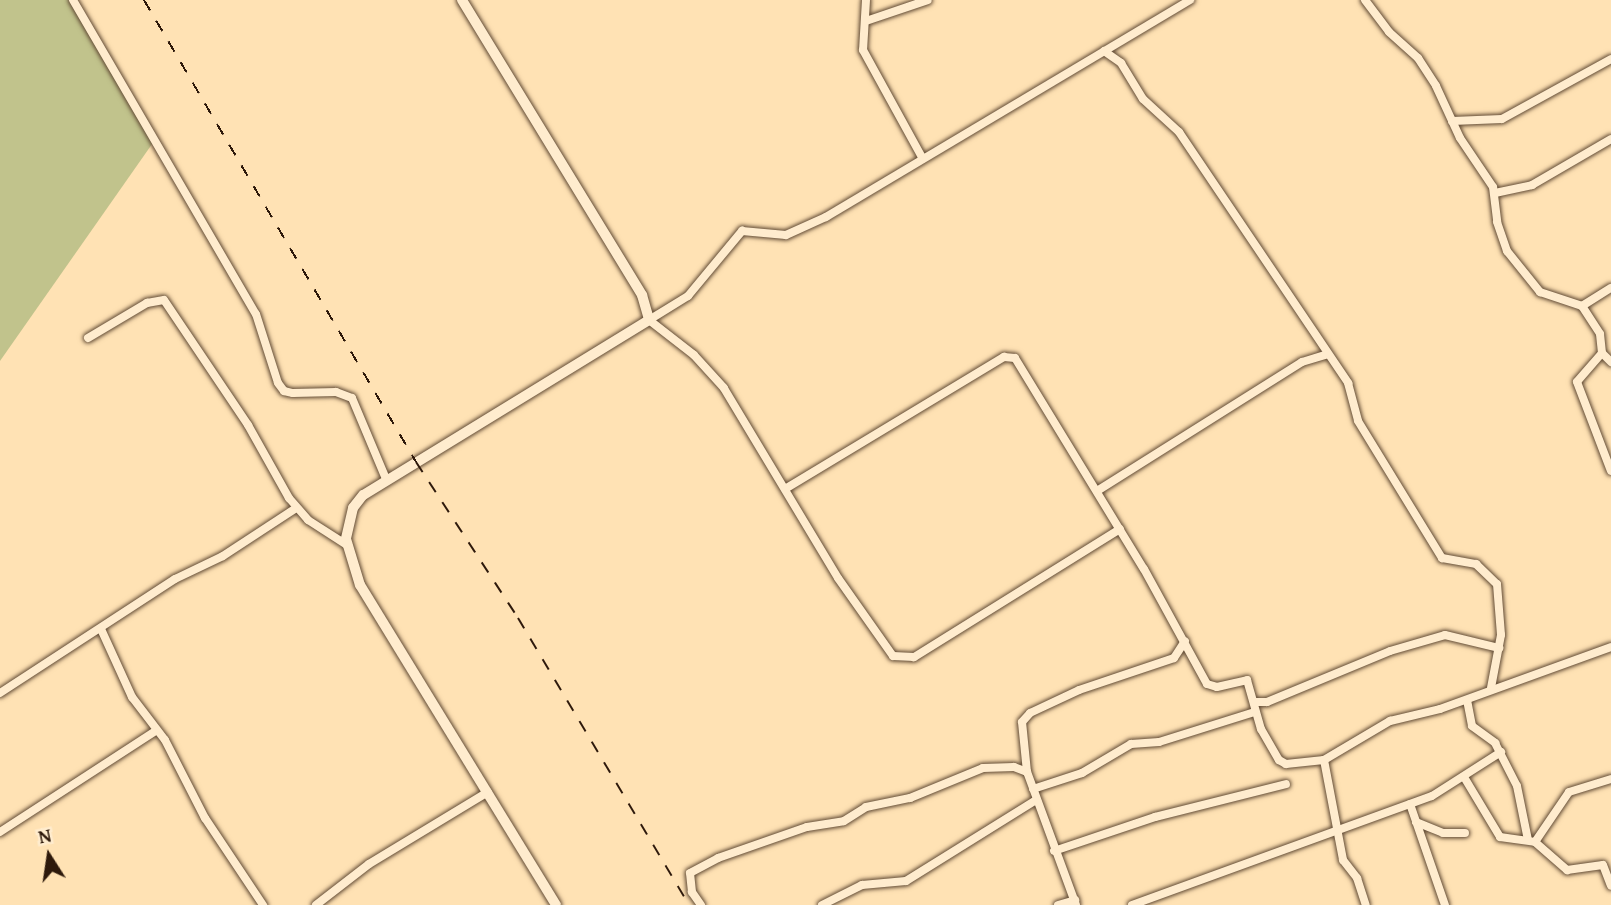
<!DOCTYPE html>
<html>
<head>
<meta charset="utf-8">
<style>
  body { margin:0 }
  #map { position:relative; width:1611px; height:905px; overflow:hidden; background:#ffe2b4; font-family:"Gentium Book Plus",serif }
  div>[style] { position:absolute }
  .green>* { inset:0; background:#c1c38c }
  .roads { filter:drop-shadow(0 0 2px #624b35) drop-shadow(0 0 2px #624b35) }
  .street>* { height:8px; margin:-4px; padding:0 4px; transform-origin:4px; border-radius:4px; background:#ffecce }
  .secondary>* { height:10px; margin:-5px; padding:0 5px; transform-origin:5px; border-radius:5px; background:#ffecce }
  .rail>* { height:2px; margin-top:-1px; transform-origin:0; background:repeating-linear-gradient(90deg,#2e190b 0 12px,transparent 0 24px) }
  span { translate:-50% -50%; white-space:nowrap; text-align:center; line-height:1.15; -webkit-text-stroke:5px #ffecce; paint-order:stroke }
  .north { position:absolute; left:14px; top:821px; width:70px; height:70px; -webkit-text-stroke:5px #ffecce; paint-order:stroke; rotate:348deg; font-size:19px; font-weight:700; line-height:28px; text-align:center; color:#2e190b }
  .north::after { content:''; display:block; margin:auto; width:24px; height:32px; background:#2e190b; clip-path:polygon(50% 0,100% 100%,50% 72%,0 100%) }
</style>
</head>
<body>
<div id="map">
  <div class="green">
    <div style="clip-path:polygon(0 0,77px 0,157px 137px,0 361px)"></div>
  </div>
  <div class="roads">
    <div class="street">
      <div style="left:73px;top:0;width:363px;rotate:59.8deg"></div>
      <div style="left:256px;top:314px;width:72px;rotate:72.3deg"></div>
      <div style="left:278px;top:383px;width:10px;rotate:53deg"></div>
      <div style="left:284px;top:391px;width:9px;rotate:13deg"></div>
      <div style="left:293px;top:393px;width:43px;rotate:-1.3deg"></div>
      <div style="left:336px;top:392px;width:17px;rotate:21deg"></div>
      <div style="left:352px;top:398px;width:88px;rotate:67.2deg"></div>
      <div style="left:866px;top:0;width:50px;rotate:93.4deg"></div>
      <div style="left:863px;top:50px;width:124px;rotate:61.2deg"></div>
      <div style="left:1365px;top:0;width:40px;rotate:53deg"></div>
      <div style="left:1389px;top:32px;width:39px;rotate:42deg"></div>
      <div style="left:1418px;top:58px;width:33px;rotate:57deg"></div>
      <div style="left:1436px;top:86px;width:57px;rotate:65.2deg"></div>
      <div style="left:1460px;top:138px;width:59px;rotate:56deg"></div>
      <div style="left:1493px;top:187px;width:35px;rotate:83deg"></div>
      <div style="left:1497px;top:222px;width:31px;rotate:71deg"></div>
      <div style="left:1507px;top:251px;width:53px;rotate:51.2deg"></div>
      <div style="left:1540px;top:292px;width:44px;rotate:18.4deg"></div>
      <div style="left:1582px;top:306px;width:33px;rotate:57deg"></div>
      <div style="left:1600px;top:334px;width:19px;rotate:84deg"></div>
      <div style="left:1602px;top:353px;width:38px;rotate:131deg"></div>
      <div style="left:1577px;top:382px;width:95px;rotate:69.1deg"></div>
      <div style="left:866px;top:21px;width:65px;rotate:-18.7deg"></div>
      <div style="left:1104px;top:51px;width:21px;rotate:35deg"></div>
      <div style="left:1121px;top:63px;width:42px;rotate:58.6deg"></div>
      <div style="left:1143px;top:99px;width:49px;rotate:42.5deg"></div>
      <div style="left:1179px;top:132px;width:303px;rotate:56deg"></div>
      <div style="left:1348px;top:383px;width:39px;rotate:75deg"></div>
      <div style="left:1358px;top:421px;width:161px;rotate:58.5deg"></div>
      <div style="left:1442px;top:558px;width:35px;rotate:10deg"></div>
      <div style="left:1476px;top:564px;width:29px;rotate:44deg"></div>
      <div style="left:1497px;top:584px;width:51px;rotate:85.5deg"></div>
      <div style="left:1501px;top:635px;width:54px;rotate:100.7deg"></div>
      <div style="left:1452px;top:121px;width:50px;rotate:-2.3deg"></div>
      <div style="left:1502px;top:119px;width:124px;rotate:-28.8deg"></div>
      <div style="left:1495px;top:193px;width:38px;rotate:-12deg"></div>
      <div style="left:1532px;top:185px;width:91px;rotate:-30.2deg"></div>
      <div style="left:1582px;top:306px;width:34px;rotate:-32deg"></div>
      <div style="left:88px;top:338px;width:69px;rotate:-30.7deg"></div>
      <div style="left:147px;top:303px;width:17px;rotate:-10deg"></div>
      <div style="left:164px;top:300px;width:151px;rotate:56.1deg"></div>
      <div style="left:248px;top:425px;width:84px;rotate:60.7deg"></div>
      <div style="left:289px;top:498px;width:29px;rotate:49deg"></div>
      <div style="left:308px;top:520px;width:46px;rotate:32.7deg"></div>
      <div style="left:1602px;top:353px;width:13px;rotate:45deg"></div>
      <div style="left:785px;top:489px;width:256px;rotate:-31.1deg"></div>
      <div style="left:1004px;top:357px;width:11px;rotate:5deg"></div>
      <div style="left:1015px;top:358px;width:247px;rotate:58.6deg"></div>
      <div style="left:1144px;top:569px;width:131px;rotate:61.3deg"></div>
      <div style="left:1207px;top:684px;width:10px;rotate:17deg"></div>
      <div style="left:1217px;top:687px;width:31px;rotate:-13deg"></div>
      <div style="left:1247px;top:680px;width:51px;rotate:74.1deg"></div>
      <div style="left:1261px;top:729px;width:36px;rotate:60deg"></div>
      <div style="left:1279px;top:760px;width:8px;rotate:30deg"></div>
      <div style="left:1286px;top:764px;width:38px;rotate:-6deg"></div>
      <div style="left:1324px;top:760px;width:77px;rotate:-30.6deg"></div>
      <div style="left:1390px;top:721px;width:51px;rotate:-13.5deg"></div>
      <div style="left:1440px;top:709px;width:182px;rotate:-19.9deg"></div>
      <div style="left:1097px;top:491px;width:242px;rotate:-32.2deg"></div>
      <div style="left:1302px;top:362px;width:27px;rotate:-17deg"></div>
      <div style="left:1120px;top:529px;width:243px;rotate:148.1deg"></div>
      <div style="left:914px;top:657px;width:21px;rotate:-177deg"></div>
      <div style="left:893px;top:656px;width:95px;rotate:-125.2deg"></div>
      <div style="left:838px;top:578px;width:222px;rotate:-121deg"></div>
      <div style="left:724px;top:388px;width:45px;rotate:-132.3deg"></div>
      <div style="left:694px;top:355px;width:57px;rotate:-142.1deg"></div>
      <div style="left:649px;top:320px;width:46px;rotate:-31.6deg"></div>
      <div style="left:688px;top:296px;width:85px;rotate:-50.3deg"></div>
      <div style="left:742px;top:231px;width:44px;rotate:5.2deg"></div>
      <div style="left:786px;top:235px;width:44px;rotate:-24.2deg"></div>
      <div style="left:826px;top:217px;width:424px;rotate:-30.8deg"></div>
      <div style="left:101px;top:629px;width:75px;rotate:65.5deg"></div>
      <div style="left:132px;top:697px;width:54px;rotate:52.5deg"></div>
      <div style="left:165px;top:740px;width:88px;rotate:62.9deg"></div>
      <div style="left:205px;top:818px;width:105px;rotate:56.3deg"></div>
      <div style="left:0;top:693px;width:209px;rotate:-33.1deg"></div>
      <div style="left:175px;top:579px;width:53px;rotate:-25.6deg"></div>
      <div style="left:223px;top:556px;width:87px;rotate:-33.3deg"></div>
      <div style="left:1467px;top:700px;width:26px;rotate:79deg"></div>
      <div style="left:1472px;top:726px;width:29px;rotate:36deg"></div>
      <div style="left:1495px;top:743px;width:48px;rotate:62.9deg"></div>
      <div style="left:1517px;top:786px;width:55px;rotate:78.5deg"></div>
      <div style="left:1254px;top:702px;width:13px"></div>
      <div style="left:1267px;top:702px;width:133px;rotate:-22.5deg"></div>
      <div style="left:1390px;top:651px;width:57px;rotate:-16.2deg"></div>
      <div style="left:1445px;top:635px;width:56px;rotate:13.5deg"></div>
      <div style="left:1324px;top:760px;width:102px;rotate:79.2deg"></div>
      <div style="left:1343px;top:860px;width:23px;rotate:52deg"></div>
      <div style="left:1357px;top:878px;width:28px;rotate:72deg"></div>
      <div style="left:1464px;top:777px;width:70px;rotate:59deg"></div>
      <div style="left:1500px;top:837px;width:35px;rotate:8deg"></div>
      <div style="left:1535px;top:842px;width:43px;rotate:41.2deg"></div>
      <div style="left:1567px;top:870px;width:36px;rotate:-8deg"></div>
      <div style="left:1603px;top:865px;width:22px;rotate:69deg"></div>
      <div style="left:1033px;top:789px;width:52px;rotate:-18.1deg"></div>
      <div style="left:1082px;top:773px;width:57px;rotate:-30.6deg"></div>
      <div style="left:1131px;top:744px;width:28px;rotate:-4deg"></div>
      <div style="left:1159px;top:742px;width:101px;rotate:-17.4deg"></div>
      <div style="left:1410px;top:804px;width:107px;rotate:70.9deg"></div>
      <div style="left:1416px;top:822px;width:29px;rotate:22deg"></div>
      <div style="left:1443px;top:833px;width:22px"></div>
      <div style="left:0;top:832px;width:187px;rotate:-33deg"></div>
      <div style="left:1535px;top:842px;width:60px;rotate:-55.8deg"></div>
      <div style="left:1569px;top:792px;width:44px;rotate:-17.2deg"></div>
      <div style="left:1054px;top:851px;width:107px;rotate:-18.6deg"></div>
      <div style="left:1155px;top:817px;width:135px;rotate:-14.1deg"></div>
      <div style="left:316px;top:905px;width:67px;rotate:-37.7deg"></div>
      <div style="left:369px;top:864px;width:139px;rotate:-31.2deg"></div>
      <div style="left:701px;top:905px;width:16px;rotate:-125deg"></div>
      <div style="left:692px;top:892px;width:19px;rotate:-96deg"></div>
      <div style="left:690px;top:873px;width:32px;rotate:-28deg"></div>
      <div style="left:718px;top:858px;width:94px;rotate:-19.2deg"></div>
      <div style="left:807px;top:827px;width:37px;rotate:-9deg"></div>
      <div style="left:844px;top:821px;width:26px;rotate:-32deg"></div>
      <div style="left:866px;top:807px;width:45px;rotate:-11.6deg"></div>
      <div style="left:910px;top:798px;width:79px;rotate:-22.3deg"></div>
      <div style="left:983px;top:768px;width:31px;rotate:-2deg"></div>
      <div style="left:1014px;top:767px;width:14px;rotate:21deg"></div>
      <div style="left:822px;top:905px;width:45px;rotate:-26.6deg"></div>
      <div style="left:862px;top:885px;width:44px;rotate:-5.2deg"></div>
      <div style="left:906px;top:881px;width:153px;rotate:-31.9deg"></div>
      <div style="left:1058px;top:905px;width:18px;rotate:-16deg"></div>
      <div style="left:1076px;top:905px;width:142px;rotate:-110.2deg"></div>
      <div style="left:1027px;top:772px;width:50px;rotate:-95.7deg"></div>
      <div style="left:1022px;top:722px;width:12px;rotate:-48deg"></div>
      <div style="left:1030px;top:713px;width:54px;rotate:-25.1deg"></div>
      <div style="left:1079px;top:690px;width:100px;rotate:-18.6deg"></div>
      <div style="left:1174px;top:658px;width:20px;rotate:-57deg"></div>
      <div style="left:1132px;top:905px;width:319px;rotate:-20deg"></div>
      <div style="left:1432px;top:796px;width:82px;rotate:-32.5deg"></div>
    </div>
    <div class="secondary">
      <div style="left:462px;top:0;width:346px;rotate:58.6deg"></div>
      <div style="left:642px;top:295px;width:26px;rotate:74deg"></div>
      <div style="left:649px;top:320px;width:335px;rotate:148.5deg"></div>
      <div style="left:363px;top:495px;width:16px;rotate:128deg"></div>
      <div style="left:353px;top:508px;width:32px;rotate:103deg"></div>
      <div style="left:346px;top:539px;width:48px;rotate:73.1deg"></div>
      <div style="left:360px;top:585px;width:375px;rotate:58.5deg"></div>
    </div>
  </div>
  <div class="rail">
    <div style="left:144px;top:0;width:536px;rotate:59.51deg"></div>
    <div style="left:416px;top:462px;width:186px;rotate:56.8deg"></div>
    <div style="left:518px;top:618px;width:334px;rotate:59.2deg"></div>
  </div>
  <div class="north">N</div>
</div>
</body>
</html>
